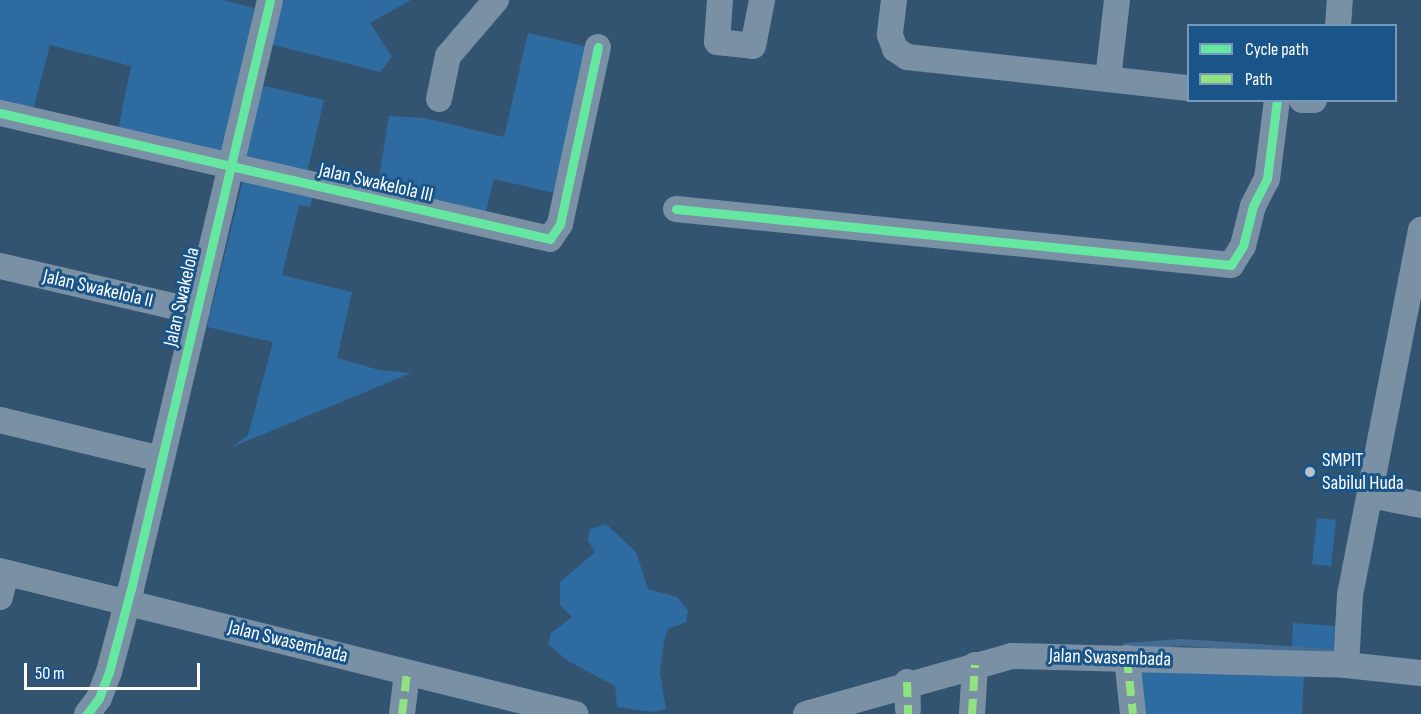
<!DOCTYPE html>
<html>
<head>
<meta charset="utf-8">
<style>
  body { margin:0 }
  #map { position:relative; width:1421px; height:714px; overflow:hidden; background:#335471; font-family:"Sofia Sans Condensed",sans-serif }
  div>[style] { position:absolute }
  .green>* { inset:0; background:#2e6ba1 }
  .stream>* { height:7px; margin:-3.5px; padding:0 3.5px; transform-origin:3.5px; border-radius:3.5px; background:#446d94 }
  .minor>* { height:26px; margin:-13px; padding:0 13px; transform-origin:13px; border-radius:13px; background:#7a90a5 }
  .quiet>* { height:8px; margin-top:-4px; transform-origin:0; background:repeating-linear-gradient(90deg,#91e382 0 15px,transparent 0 23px) }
  .cycleway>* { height:9px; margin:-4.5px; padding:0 4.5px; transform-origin:4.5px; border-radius:4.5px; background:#66e7a1 }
  .dots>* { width:16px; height:16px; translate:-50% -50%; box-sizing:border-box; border:3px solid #1a558a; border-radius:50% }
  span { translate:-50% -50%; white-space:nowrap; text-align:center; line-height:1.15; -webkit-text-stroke:6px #1a558a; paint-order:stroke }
  .street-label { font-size:20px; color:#fff }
  .poi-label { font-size:20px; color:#fff }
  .left { translate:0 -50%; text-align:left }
  .legend { position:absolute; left:1187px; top:24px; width:210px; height:78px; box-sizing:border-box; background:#1a558a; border:2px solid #7699b9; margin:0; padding:8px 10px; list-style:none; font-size:18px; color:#fff }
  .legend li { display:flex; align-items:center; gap:12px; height:30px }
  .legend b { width:30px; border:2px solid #7699b9 }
  .scale { position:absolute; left:24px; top:663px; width:176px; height:27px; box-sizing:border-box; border:3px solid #fff; border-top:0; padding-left:8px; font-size:18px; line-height:21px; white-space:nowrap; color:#fff; -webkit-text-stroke:4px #1a558a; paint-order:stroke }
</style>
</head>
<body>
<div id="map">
  <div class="green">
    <div style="clip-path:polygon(0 0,223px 0,254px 8px,223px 153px,118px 130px,131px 66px,50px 45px,33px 110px,0 103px)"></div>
    <div style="clip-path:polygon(277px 0,411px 0,370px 23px,392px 57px,380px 72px,267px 43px)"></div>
    <div style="clip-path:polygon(528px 33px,589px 47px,558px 194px,494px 179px,484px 219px,377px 190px,389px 116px,424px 118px,504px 137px)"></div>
    <div style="clip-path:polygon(260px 85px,324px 100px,305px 182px,246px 166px,242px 152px)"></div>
    <div style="clip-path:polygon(243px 180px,313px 195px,310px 207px,299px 205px,282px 275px,352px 292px,337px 358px,379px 370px,411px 373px,232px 447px,248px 435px,273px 342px,207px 327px)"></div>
    <div style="clip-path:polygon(1317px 518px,1336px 520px,1331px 566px,1312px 564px)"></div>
    <div style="clip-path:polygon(606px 524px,636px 552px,648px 589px,677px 597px,688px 611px,686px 622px,668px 629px,664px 642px,660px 673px,666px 709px,652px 712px,617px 707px,615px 686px,568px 661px,548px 644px,551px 633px,572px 617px,560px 605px,560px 582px,595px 552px,588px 540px,590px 529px)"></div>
    <div style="clip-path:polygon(1293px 623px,1335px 626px,1333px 652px,1292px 649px)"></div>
    <div style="clip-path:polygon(1134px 668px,1304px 673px,1302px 714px,1139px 714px)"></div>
  </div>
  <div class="stream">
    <div style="left:1127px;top:651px;width:5px;rotate:-101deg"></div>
    <div style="left:1126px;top:646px;width:56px;rotate:-4.1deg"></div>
    <div style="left:1182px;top:642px;width:149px;rotate:3.8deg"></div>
  </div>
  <div class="minor">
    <div style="left:720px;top:0;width:42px;rotate:94.1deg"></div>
    <div style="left:717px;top:42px;width:36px;rotate:6deg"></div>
    <div style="left:753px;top:46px;width:47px;rotate:-78.9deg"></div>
    <div style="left:894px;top:0;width:35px;rotate:97deg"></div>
    <div style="left:890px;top:35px;width:15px;rotate:70deg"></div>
    <div style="left:895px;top:49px;width:14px;rotate:34deg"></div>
    <div style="left:907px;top:57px;width:283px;rotate:6.3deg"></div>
    <div style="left:1338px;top:26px;width:26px;rotate:-86deg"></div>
    <div style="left:1108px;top:79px;width:80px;rotate:-83.5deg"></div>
    <div style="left:439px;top:99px;width:44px;rotate:-78.2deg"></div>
    <div style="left:448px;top:56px;width:74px;rotate:-49.4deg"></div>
    <div style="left:1302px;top:100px;width:12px"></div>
    <div style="left:0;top:113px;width:564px;rotate:12.9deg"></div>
    <div style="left:550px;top:239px;width:18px;rotate:-56deg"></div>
    <div style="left:560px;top:224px;width:181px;rotate:-77.9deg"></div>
    <div style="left:676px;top:209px;width:558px;rotate:5.76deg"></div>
    <div style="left:1231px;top:265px;width:22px;rotate:-58deg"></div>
    <div style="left:1243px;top:246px;width:41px;rotate:-76deg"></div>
    <div style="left:1253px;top:206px;width:30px;rotate:-63deg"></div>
    <div style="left:1267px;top:179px;width:80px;rotate:-82.8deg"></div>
    <div style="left:0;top:266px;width:202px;rotate:13.1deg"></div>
    <div style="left:0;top:420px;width:166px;rotate:13.6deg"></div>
    <div style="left:1370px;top:495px;width:52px;rotate:11.1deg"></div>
    <div style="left:0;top:571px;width:593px;rotate:13.97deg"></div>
    <div style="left:0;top:597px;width:25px;rotate:-76deg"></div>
    <div style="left:1127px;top:658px;width:56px;rotate:83.9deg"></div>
    <div style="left:1346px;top:665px;width:70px;rotate:-86.7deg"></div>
    <div style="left:1350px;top:595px;width:372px;rotate:-79deg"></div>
    <div style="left:907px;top:682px;width:27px;rotate:88deg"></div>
    <div style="left:87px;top:714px;width:20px;rotate:-53deg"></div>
    <div style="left:99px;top:698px;width:28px;rotate:-69deg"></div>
    <div style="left:109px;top:672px;width:86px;rotate:-75.2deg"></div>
    <div style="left:131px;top:589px;width:605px;rotate:-76.72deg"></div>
    <div style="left:402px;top:714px;width:41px;rotate:-83deg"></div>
    <div style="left:806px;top:714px;width:214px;rotate:-15.7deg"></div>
    <div style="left:1012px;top:656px;width:334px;rotate:1.5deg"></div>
    <div style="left:1346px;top:665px;width:75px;rotate:6.1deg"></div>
    <div style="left:972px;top:714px;width:49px;rotate:-86.5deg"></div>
  </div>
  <div class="quiet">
    <div style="left:1127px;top:658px;width:56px;rotate:83.9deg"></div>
    <div style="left:907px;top:682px;width:32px;rotate:88deg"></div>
    <div style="left:402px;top:714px;width:41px;rotate:-83deg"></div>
    <div style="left:972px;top:714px;width:49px;rotate:-86.5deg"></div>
  </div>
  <div class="cycleway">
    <div style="left:0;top:113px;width:564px;rotate:12.9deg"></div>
    <div style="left:550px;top:239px;width:18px;rotate:-56deg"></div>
    <div style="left:560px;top:224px;width:181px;rotate:-77.9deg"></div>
    <div style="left:676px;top:209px;width:558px;rotate:5.76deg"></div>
    <div style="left:1231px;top:265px;width:22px;rotate:-58deg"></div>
    <div style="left:1243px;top:246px;width:41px;rotate:-76deg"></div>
    <div style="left:1253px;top:206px;width:30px;rotate:-63deg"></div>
    <div style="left:1267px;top:179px;width:80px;rotate:-82.8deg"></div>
    <div style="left:87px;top:714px;width:20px;rotate:-53deg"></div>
    <div style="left:99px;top:698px;width:28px;rotate:-69deg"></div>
    <div style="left:109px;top:672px;width:86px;rotate:-75.2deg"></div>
    <div style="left:131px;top:589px;width:605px;rotate:-76.72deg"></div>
  </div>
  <div class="dots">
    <div style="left:1310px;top:472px;background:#b8c3cd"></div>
  </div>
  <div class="street-label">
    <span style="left:376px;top:183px;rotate:13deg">Jalan Swakelola III</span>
    <span style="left:98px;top:289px;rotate:13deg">Jalan Swakelola II</span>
    <span style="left:182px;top:297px;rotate:-77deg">Jalan Swakelola</span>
    <span style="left:288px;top:642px;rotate:14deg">Jalan Swasembada</span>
    <span style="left:1110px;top:658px;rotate:2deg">Jalan Swasembada</span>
  </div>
  <div class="poi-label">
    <span class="left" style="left:1322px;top:472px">SMPIT<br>Sabilul Huda</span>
  </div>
  <ul class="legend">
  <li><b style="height:8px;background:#66e7a1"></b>Cycle path</li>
  <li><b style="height:8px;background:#91e382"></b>Path</li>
  </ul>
  <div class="scale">50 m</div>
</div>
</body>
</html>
